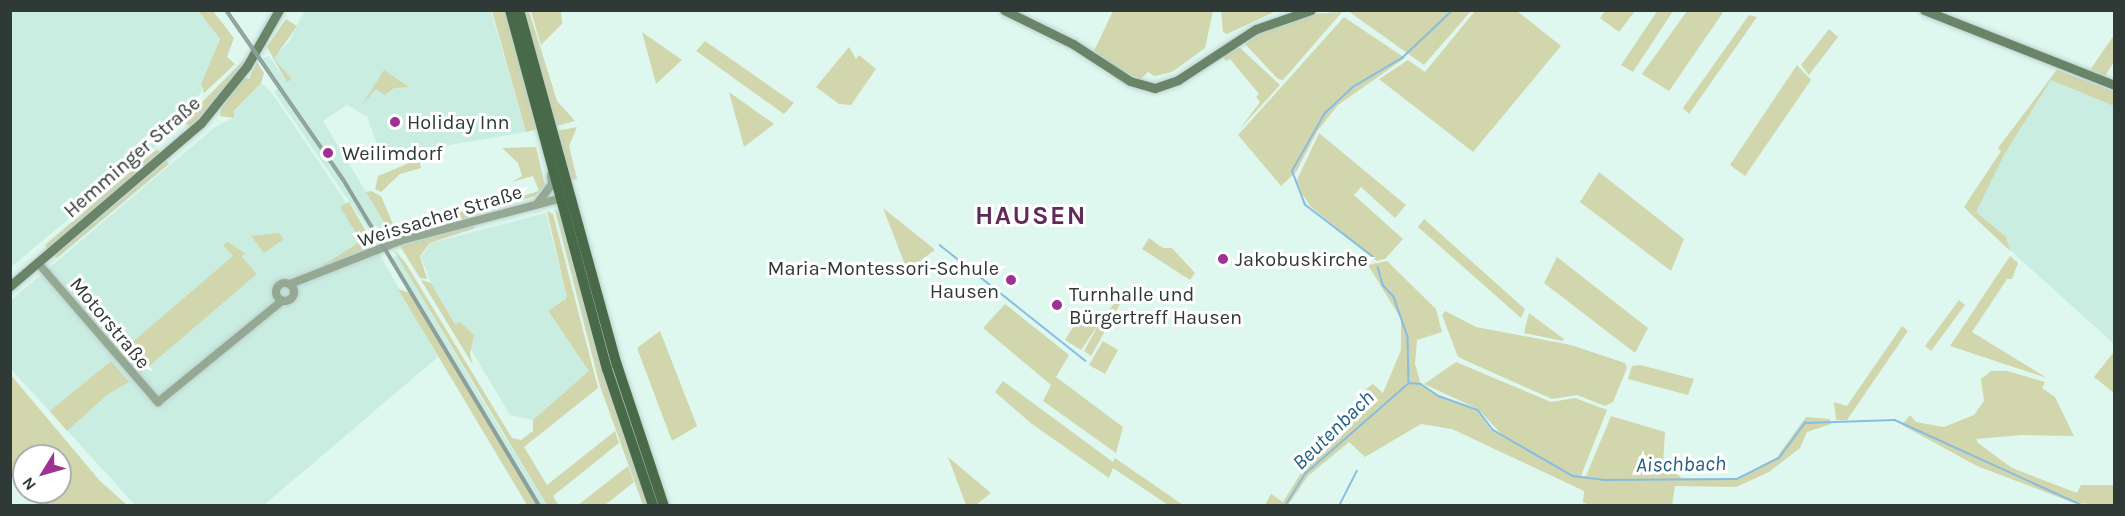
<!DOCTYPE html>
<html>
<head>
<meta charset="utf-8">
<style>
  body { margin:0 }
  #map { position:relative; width:2125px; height:516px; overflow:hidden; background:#def8f0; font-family:Karla,sans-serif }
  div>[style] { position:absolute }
  .built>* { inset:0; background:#caede2 }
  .green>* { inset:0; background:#d2d6ac }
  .stream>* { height:1.5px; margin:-0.75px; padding:0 0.75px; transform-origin:0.75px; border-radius:0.75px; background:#87bde2 }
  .roads { filter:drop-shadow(0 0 2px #bbd2cb) drop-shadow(0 0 2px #bbd2cb) }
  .tertiary>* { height:8px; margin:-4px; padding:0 4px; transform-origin:4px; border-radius:4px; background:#95a894 }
  .tertiary>.ring { margin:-4px; padding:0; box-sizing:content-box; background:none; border:8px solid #95a894; border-radius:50% }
  .secondary>* { height:9px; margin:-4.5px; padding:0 4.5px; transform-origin:4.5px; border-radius:4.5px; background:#698468 }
  .primary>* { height:10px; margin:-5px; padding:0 5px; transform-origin:5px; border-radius:5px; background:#496a48 }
  .rail>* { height:4px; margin-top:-2px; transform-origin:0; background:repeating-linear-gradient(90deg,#fff 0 4.5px,#8d9f9a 0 9px); box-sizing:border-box; border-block:2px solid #8d9f9a }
  .dots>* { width:16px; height:16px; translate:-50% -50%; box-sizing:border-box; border:3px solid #fff; border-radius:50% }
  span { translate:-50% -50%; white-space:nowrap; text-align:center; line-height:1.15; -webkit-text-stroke:6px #fff; paint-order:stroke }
  .poi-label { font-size:20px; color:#2f3936 }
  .left { translate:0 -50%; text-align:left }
  .right { translate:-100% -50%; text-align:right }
  .street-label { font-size:20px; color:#2f3936 }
  .water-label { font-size:21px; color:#1f5e82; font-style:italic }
  .district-label { font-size:26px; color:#5f2a58; font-weight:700; letter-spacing:1.5px }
  .frame { position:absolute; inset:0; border:12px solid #2f3936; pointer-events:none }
  .north { position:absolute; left:12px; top:444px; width:60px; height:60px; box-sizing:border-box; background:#fff; border:2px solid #acb0af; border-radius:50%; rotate:233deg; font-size:16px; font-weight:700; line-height:24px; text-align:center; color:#2f3936 }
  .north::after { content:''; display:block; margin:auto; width:21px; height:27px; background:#9e3191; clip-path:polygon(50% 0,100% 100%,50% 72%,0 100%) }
</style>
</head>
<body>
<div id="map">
  <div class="built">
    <div style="clip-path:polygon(11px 11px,198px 11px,220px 39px,201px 84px,202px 91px,172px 133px,11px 267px)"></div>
    <div style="clip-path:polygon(304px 11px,491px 11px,526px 132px,414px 151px,380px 152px,367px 117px,347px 105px,323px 121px,388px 228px,375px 239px,274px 92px,280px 87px,260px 59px,269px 56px,287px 82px,273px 59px,290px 40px)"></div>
    <div style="clip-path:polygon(2057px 69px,2114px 90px,2114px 344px,1968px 212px,2022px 117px)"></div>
    <div style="clip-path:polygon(261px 83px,272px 93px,372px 241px,438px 357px,264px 505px,135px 505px,11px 369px,10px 301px,215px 127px,233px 118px,234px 112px)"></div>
    <div style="clip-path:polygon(546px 213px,567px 298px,548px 312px,590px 371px,533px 420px,510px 415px,430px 281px,421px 256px,431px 243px)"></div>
    <div style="clip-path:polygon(397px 255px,486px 406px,547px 505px,537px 505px,389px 259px)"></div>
  </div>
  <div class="green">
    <div style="clip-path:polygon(1658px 10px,1673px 11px,1633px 72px,1621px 65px)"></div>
    <div style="clip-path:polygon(198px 11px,213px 11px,234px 38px,227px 57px,235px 64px,204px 93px,201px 84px,220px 39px)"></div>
    <div style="clip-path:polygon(492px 11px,507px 11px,538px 129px,526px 132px)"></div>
    <div style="clip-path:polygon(523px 11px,529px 11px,557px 101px,575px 121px,556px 126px)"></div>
    <div style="clip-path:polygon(531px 11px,561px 11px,562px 24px,541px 45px)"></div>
    <div style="clip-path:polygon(1113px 11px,1213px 11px,1205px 48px,1172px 72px,1154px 76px,1148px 72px,1141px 79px,1123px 72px,1094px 51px)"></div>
    <div style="clip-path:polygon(1221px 11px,1221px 10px,1276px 11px,1227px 34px,1223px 32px)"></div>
    <div style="clip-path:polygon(1348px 11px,1369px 10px,1471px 11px,1424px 65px)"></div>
    <div style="clip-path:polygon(1475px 11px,1517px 11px,1561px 46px,1473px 152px,1379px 79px,1408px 60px,1425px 72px)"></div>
    <div style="clip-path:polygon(1605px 11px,1605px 10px,1635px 11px,1619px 32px,1600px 18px)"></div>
    <div style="clip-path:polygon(1687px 11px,1724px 11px,1669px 91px,1642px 74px)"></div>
    <div style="clip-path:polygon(1342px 12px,1283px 80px,1278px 79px,1245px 44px,1262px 30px,1311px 14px)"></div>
    <div style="clip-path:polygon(1749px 15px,1757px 17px,1689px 114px,1683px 108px)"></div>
    <div style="clip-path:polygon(1344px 17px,1405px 58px,1338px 105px,1318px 130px,1296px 172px,1281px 186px,1238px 135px)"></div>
    <div style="clip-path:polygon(286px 19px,297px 26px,274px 59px,292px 79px,287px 82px,267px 47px)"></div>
    <div style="clip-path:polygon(1829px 29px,1838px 37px,1809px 75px,1801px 65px)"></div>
    <div style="clip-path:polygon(642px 32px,682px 60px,656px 84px)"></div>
    <div style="clip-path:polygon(2114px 35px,2114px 62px,2105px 76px,2090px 70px)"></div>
    <div style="clip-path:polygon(705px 41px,794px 103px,784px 114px,696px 51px)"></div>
    <div style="clip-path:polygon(849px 47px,856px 59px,859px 55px,876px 69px,851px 105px,839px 104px,816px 87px)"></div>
    <div style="clip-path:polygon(1239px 47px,1280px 85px,1239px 130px,1260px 102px,1256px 97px,1259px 94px,1230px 59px,1226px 61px,1222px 56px)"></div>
    <div style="clip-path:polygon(247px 57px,219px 96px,190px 127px,185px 123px,204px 100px)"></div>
    <div style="clip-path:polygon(257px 62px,264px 73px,261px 83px,234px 111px,234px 118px,220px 116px,221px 109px,244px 77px,249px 79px)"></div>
    <div style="clip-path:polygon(1797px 65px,1811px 80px,1745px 176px,1730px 165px)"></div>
    <div style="clip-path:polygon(384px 70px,409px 87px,394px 88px,385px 95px,376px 89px,362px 105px)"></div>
    <div style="clip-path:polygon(2057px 70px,2114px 92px,2114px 106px,2051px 80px,2005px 153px,1976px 212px,2006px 237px,2010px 251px,1964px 207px,2001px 151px,1998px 148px)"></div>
    <div style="clip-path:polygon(729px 92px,774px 124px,744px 147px)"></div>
    <div style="clip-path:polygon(577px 127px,569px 146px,577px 179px,572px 180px,557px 131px)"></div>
    <div style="clip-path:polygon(1319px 133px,1406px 205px,1395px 218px,1361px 187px,1354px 195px,1403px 239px,1385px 259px,1377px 261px,1311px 207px,1302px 194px,1297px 180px)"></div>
    <div style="clip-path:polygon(536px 147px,545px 186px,535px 196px,516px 202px,516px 198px,539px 191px,533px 176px,512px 182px,522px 176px,518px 163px,502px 148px)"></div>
    <div style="clip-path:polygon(157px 149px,160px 153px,48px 249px,45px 245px)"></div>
    <div style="clip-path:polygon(419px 159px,421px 168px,400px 174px,381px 192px,375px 189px,378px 176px)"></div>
    <div style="clip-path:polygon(166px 161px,169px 164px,57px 258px,54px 256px)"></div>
    <div style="clip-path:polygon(1599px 172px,1684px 239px,1671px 271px,1580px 202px)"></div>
    <div style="clip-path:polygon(371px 191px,381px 196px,395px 229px,475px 207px,477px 215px,394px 239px,366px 192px)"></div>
    <div style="clip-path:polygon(349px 202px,374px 245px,316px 270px,361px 241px,340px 207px)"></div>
    <div style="clip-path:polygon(883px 208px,933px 248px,935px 250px,907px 270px)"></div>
    <div style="clip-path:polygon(555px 210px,560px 214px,650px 505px,643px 505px,600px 386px)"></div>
    <div style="clip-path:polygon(547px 211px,553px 214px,598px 388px,524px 447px,547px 485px,615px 431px,619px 443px,553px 496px,559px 506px,547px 505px,393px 249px,405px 262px,512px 438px,521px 440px,533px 431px,533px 420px,589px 371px,548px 311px,567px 298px)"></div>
    <div style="clip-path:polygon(1424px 219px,1525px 309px,1521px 318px,1418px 227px)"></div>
    <div style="clip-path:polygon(472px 226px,475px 228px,430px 243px,420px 256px,427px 279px,420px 278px,400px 246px)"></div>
    <div style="clip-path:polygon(279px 233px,284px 239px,264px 253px,251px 236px)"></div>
    <div style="clip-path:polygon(1149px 238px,1163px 248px,1172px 248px,1195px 273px,1190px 280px,1142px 249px)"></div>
    <div style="clip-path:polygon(228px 242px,246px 254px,241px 256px,257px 274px,141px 373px,122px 351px,233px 256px,223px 245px)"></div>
    <div style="clip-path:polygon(2010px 256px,2018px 263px,2012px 279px,2007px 279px,1972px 332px,2047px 378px,1950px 346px)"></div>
    <div style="clip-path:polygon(1557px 257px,1648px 328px,1635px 353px,1544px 283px)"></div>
    <div style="clip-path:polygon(1387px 261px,1436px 309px,1442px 332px,1417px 340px,1415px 364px,1421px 385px,1437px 395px,1477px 411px,1491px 430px,1506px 439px,1478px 409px,1424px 384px,1456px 362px,1551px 402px,1575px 398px,1607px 410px,1581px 476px,1586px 476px,1611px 416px,1665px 432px,1663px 465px,1682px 478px,1737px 479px,1777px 457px,1806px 417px,1830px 419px,1831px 424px,1807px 432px,1800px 448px,1769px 472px,1736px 487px,1675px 486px,1672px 506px,1589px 505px,1583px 502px,1584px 491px,1452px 429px,1421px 424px,1365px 457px,1349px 442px,1308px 476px,1288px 505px,1265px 505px,1271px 494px,1283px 502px,1301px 473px,1375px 401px,1366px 389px,1373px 384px,1383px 393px,1401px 350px,1401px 319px,1368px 265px)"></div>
    <div style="clip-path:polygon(421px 280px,431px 283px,455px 324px,460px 322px,474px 335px,470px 354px,473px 365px)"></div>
    <div style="clip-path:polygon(398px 289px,410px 293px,537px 505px,527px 505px)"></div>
    <div style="clip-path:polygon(1117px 300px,1121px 302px,1091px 356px,1084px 351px,1100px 322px,1081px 350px,1065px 340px,1085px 308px,1102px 319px)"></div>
    <div style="clip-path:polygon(1959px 300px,1965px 305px,1931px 351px,1925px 346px)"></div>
    <div style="clip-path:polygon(1005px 304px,1069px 355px,1056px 377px,1123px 427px,1116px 453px,1043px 401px,1051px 385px,983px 328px)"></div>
    <div style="clip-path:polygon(1445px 311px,1476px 327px,1571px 345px,1625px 363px,1627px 368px,1613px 402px,1605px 406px,1577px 395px,1552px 399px,1458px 357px,1442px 315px)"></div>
    <div style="clip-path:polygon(1529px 313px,1564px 339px,1563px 341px,1524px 333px)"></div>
    <div style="clip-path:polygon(1902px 326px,1908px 331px,1847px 420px,1836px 420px,1834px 402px,1847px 406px)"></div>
    <div style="clip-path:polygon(660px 331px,697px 426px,672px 441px,637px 348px)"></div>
    <div style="clip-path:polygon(1103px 341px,1118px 350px,1105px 374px,1089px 365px)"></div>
    <div style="clip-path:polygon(2113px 353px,2114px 355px,2114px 393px,2094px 377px)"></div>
    <div style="clip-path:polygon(111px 361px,129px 382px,108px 394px,67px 431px,50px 411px)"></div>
    <div style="clip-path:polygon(1640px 365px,1694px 379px,1688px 395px,1628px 379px,1632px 366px)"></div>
    <div style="clip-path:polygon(1991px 371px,2007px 371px,2045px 382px,2042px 388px,2055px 397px,2074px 436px,2022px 435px,1976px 439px,1978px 443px,2012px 468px,2077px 493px,2081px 485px,2114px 485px,2114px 505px,2074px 503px,1977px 466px,1902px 425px,1910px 415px,1916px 422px,1944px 427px,1974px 415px,1984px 401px,1981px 379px)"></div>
    <div style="clip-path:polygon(10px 374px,100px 481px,127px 505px,51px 505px,35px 492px,60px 492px,60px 456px,24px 456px,24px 483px,11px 472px)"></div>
    <div style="clip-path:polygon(1003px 381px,1113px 462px,1115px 458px,1183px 505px,1168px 505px,1113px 468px,1109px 478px,1032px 424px,995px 392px)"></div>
    <div style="clip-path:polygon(948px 457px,991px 493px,976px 505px,966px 505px)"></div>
    <div style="clip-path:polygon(628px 466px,634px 482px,605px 505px,578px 505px)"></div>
  </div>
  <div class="stream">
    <div style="left:940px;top:245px;width:186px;rotate:38.5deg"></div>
    <div style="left:1374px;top:258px;width:87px;rotate:-142.5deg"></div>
    <div style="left:1305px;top:205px;width:36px;rotate:-111deg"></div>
    <div style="left:1292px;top:171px;width:67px;rotate:-60.4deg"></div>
    <div style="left:1325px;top:113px;width:38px;rotate:-43deg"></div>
    <div style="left:1353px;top:87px;width:57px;rotate:-30.6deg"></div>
    <div style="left:1402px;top:58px;width:70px;rotate:-43.3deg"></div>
    <div style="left:1378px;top:267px;width:19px;rotate:74deg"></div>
    <div style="left:1383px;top:285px;width:16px;rotate:47deg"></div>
    <div style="left:1394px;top:297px;width:42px;rotate:70.7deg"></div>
    <div style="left:1408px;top:337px;width:46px;rotate:88.8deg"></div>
    <div style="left:1409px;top:383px;width:12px;rotate:5deg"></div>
    <div style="left:1421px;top:384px;width:22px;rotate:34deg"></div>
    <div style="left:1439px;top:396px;width:41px;rotate:19.7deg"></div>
    <div style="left:1478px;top:410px;width:25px;rotate:53deg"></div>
    <div style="left:1493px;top:430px;width:92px;rotate:29.9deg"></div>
    <div style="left:1573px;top:476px;width:32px;rotate:7deg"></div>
    <div style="left:1605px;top:480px;width:132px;rotate:-0.4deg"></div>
    <div style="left:1737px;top:479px;width:47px;rotate:-26.6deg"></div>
    <div style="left:1779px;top:458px;width:44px;rotate:-53.4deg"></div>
    <div style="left:1805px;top:423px;width:90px;rotate:-1.9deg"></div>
    <div style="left:1895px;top:420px;width:208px;rotate:24.5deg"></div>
    <div style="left:10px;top:473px;width:18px;rotate:38deg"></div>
    <div style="left:33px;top:492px;width:22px;rotate:39deg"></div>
    <div style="left:1285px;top:506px;width:39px;rotate:-58deg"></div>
    <div style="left:1306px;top:473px;width:135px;rotate:-41.1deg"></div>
    <div style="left:1339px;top:506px;width:39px;rotate:-63deg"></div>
  </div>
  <div class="roads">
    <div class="tertiary">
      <div style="left:537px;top:204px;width:25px;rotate:-53deg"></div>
      <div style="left:552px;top:184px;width:9px;rotate:-96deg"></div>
      <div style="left:38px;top:263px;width:184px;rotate:49.2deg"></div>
      <div style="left:158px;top:402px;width:160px;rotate:-39.2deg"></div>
      <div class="ring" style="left:276px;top:283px;width:10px;height:10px"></div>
      <div style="left:290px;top:284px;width:120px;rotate:-21.4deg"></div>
      <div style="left:402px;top:240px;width:170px;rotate:-14.7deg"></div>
    </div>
    <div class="secondary">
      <div style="left:1004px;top:10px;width:77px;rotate:26.2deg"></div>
      <div style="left:1073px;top:44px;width:68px;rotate:33deg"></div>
      <div style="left:1130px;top:81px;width:26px;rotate:16deg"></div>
      <div style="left:1155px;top:88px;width:24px;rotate:-19deg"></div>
      <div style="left:1178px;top:80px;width:93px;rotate:-33.2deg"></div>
      <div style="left:1256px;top:29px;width:58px;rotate:-19.1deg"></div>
      <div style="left:1924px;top:10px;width:204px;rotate:21.5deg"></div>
      <div style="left:10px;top:286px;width:251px;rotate:-40.5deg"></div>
      <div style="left:201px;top:123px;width:73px;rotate:-51.1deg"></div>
      <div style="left:247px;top:66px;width:64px;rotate:-60.3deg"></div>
    </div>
    <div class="primary">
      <div style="left:510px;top:10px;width:372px;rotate:74.9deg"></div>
      <div style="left:607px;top:369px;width:145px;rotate:71.4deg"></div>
      <div style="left:519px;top:10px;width:368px;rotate:74.6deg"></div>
      <div style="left:617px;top:365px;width:149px;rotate:71.6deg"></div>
    </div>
  </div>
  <div class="rail">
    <div style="left:226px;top:10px;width:208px;rotate:55.4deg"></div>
    <div style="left:344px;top:181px;width:379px;rotate:59deg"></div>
  </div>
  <div class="dots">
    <div style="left:395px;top:122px;background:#9e3191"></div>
    <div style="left:328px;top:153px;background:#9e3191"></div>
    <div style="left:1223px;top:259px;background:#9e3191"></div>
    <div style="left:1011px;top:280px;background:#9e3191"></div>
    <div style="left:1057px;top:305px;background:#9e3191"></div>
  </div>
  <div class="poi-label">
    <span class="left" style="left:407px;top:122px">Holiday Inn</span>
    <span class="left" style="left:342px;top:153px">Weilimdorf</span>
    <span class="left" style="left:1235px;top:259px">Jakobuskirche</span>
    <span class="right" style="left:999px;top:280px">Maria-Montessori-Schule<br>Hausen</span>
    <span class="left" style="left:1069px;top:306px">Turnhalle und<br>Bürgertreff Hausen</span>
  </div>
  <div class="street-label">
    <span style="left:132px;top:157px;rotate:-41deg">Hemminger Straße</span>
    <span style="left:440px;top:216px;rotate:-17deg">Weissacher Straße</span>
    <span style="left:110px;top:323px;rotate:50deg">Motorstraße</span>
  </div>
  <div class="water-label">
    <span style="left:1333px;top:430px;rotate:-44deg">Beutenbach</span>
    <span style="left:1681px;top:464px;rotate:-1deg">Aischbach</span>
  </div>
  <div class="district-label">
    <span style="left:1031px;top:216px">HAUSEN</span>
  </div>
  <div class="frame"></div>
  <div class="north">N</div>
</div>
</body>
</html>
